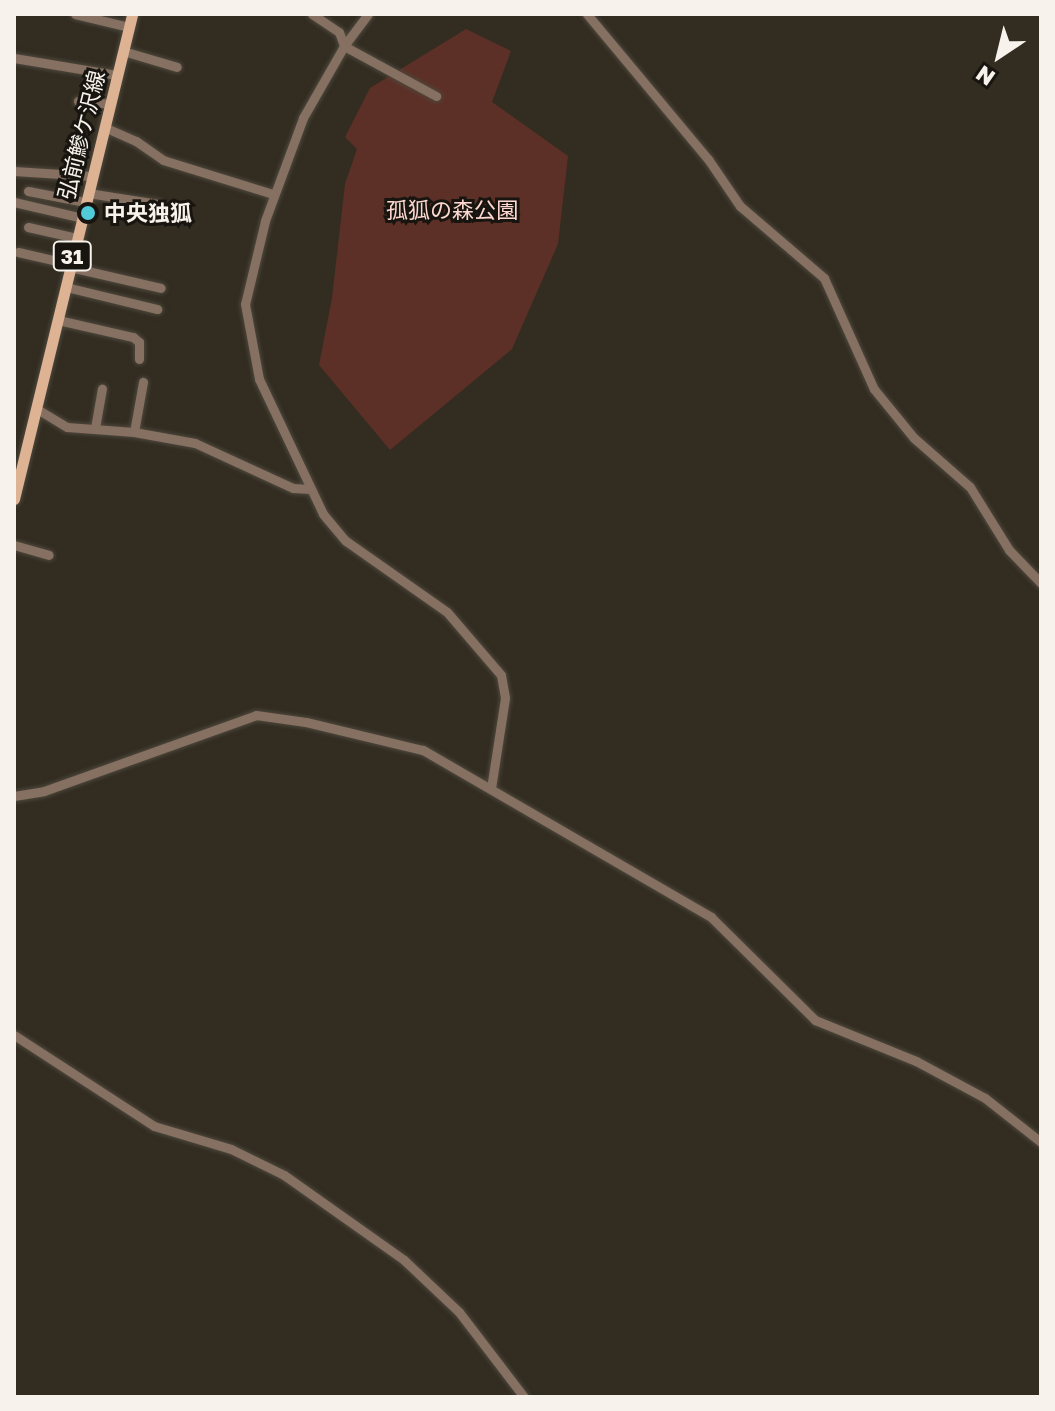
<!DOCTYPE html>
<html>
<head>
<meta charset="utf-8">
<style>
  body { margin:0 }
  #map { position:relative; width:1055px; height:1411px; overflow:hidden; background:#322c21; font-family:"Golos Text","Noto Sans JP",sans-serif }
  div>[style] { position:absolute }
  .green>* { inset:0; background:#5d3027 }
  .roads { filter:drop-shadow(0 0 2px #4e483d) drop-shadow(0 0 2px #4e483d) }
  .minor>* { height:9px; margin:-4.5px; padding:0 4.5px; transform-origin:4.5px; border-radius:4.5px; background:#857061 }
  .major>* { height:11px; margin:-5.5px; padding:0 5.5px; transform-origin:5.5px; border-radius:5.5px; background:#deb394 }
  .dots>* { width:22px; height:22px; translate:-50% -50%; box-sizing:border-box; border:4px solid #181510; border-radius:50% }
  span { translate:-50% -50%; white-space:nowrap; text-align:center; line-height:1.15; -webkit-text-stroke:6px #181510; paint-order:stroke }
  .shield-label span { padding:2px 6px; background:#181510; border:2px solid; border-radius:6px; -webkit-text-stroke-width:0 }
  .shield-label { font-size:20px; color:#f7f3ec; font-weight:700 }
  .street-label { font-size:22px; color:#f7f3ec }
  .park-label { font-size:22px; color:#fdd8d0 }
  .poi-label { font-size:22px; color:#f7f3ec; font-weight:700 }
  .left { translate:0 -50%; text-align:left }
  .frame { position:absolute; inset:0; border:16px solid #f7f3ec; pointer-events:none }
  .north { position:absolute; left:959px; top:16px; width:80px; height:80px; -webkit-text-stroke:6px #181510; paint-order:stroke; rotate:215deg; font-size:22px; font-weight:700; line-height:32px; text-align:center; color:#f7f3ec }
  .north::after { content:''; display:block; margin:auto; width:28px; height:36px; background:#f7f3ec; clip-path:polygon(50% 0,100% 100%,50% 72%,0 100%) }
</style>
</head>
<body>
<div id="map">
  <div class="green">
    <div style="clip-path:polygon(466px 29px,511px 51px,492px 102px,568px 156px,558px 244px,512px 349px,390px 450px,319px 365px,332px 298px,345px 184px,357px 149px,345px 137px,370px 88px)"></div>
  </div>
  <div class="roads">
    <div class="minor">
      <div style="left:75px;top:14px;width:56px;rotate:13.5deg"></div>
      <div style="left:312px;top:14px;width:32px;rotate:34deg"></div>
      <div style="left:339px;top:32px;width:15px;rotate:70deg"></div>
      <div style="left:344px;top:46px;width:105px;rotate:28.5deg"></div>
      <div style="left:368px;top:14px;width:40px;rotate:127deg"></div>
      <div style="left:344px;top:46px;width:83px;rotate:119.7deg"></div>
      <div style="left:303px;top:118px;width:110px;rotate:110.3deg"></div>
      <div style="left:265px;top:221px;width:85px;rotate:103.5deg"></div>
      <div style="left:245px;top:304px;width:76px;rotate:79.4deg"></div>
      <div style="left:259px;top:379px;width:149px;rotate:64.6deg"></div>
      <div style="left:323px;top:514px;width:35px;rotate:50deg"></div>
      <div style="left:346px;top:541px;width:123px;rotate:35.1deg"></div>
      <div style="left:447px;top:612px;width:83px;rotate:49.4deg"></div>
      <div style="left:501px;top:675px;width:23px;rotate:80deg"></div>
      <div style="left:505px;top:698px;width:91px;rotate:98.8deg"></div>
      <div style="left:587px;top:14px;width:189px;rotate:50.2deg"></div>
      <div style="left:708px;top:159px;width:57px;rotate:55.8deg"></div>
      <div style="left:740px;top:206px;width:111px;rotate:40.6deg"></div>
      <div style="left:824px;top:278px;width:122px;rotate:65.8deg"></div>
      <div style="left:874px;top:389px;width:63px;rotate:50.8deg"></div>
      <div style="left:914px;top:438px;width:74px;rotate:41.2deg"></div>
      <div style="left:970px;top:487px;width:74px;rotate:58.2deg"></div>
      <div style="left:1009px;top:550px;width:46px;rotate:45.9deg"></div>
      <div style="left:123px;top:51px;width:56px;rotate:16.5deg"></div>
      <div style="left:14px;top:58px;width:104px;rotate:9.4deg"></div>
      <div style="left:78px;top:101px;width:32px;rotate:5deg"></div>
      <div style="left:104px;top:127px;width:35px;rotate:24deg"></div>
      <div style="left:136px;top:141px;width:33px;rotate:35deg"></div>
      <div style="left:163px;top:160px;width:115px;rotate:17.2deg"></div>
      <div style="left:14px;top:171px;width:78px;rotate:3.7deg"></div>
      <div style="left:28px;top:191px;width:58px;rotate:10.9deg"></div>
      <div style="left:88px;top:193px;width:71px;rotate:8.9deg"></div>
      <div style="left:14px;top:202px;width:70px;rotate:13.2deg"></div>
      <div style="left:28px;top:227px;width:50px;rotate:12.7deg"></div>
      <div style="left:18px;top:252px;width:53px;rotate:13deg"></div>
      <div style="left:70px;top:267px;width:93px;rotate:13deg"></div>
      <div style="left:66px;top:287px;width:94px;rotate:13.6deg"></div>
      <div style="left:58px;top:320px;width:77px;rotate:12.8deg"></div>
      <div style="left:133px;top:337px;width:8px;rotate:40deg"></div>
      <div style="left:139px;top:342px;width:17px;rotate:90deg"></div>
      <div style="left:37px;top:409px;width:35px;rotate:31deg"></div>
      <div style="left:67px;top:427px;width:67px;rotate:4.3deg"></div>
      <div style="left:134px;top:432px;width:62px;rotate:10.2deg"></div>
      <div style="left:195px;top:443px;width:108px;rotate:24.7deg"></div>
      <div style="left:293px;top:488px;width:17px;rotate:3deg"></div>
      <div style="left:95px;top:428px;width:40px;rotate:-80deg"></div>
      <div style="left:134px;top:432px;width:51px;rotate:-79.8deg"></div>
      <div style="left:14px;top:545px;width:36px;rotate:16deg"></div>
      <div style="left:14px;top:796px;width:30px;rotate:-9deg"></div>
      <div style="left:44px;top:791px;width:225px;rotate:-19.7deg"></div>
      <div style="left:256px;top:715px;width:50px;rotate:8deg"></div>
      <div style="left:306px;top:722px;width:120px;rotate:13.5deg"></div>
      <div style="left:423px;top:750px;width:333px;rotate:30.1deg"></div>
      <div style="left:711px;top:917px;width:146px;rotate:44.7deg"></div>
      <div style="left:815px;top:1020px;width:109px;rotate:22.1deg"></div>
      <div style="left:916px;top:1061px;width:78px;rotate:28.2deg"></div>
      <div style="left:985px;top:1098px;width:71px;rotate:38.2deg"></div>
      <div style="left:14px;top:1035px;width:167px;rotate:33deg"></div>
      <div style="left:154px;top:1126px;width:80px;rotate:16.6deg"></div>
      <div style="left:231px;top:1149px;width:59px;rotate:26.1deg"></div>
      <div style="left:284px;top:1175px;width:147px;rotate:35.3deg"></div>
      <div style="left:404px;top:1260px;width:76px;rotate:43.4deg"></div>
      <div style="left:459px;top:1312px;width:107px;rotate:52.6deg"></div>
    </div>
    <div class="major">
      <div style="left:14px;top:499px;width:499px;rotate:-76.3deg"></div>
    </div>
  </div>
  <div class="dots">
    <div style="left:88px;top:213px;background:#52cbd8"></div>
  </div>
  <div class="shield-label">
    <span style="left:72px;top:256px">31</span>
  </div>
  <div class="street-label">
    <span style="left:81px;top:135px;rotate:-76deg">弘前鰺ケ沢線</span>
  </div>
  <div class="park-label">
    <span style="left:452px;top:210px">孤狐の森公園</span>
  </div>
  <div class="poi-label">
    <span class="left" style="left:104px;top:213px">中央独狐</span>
  </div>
  <div class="frame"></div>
  <div class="north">N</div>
</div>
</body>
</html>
